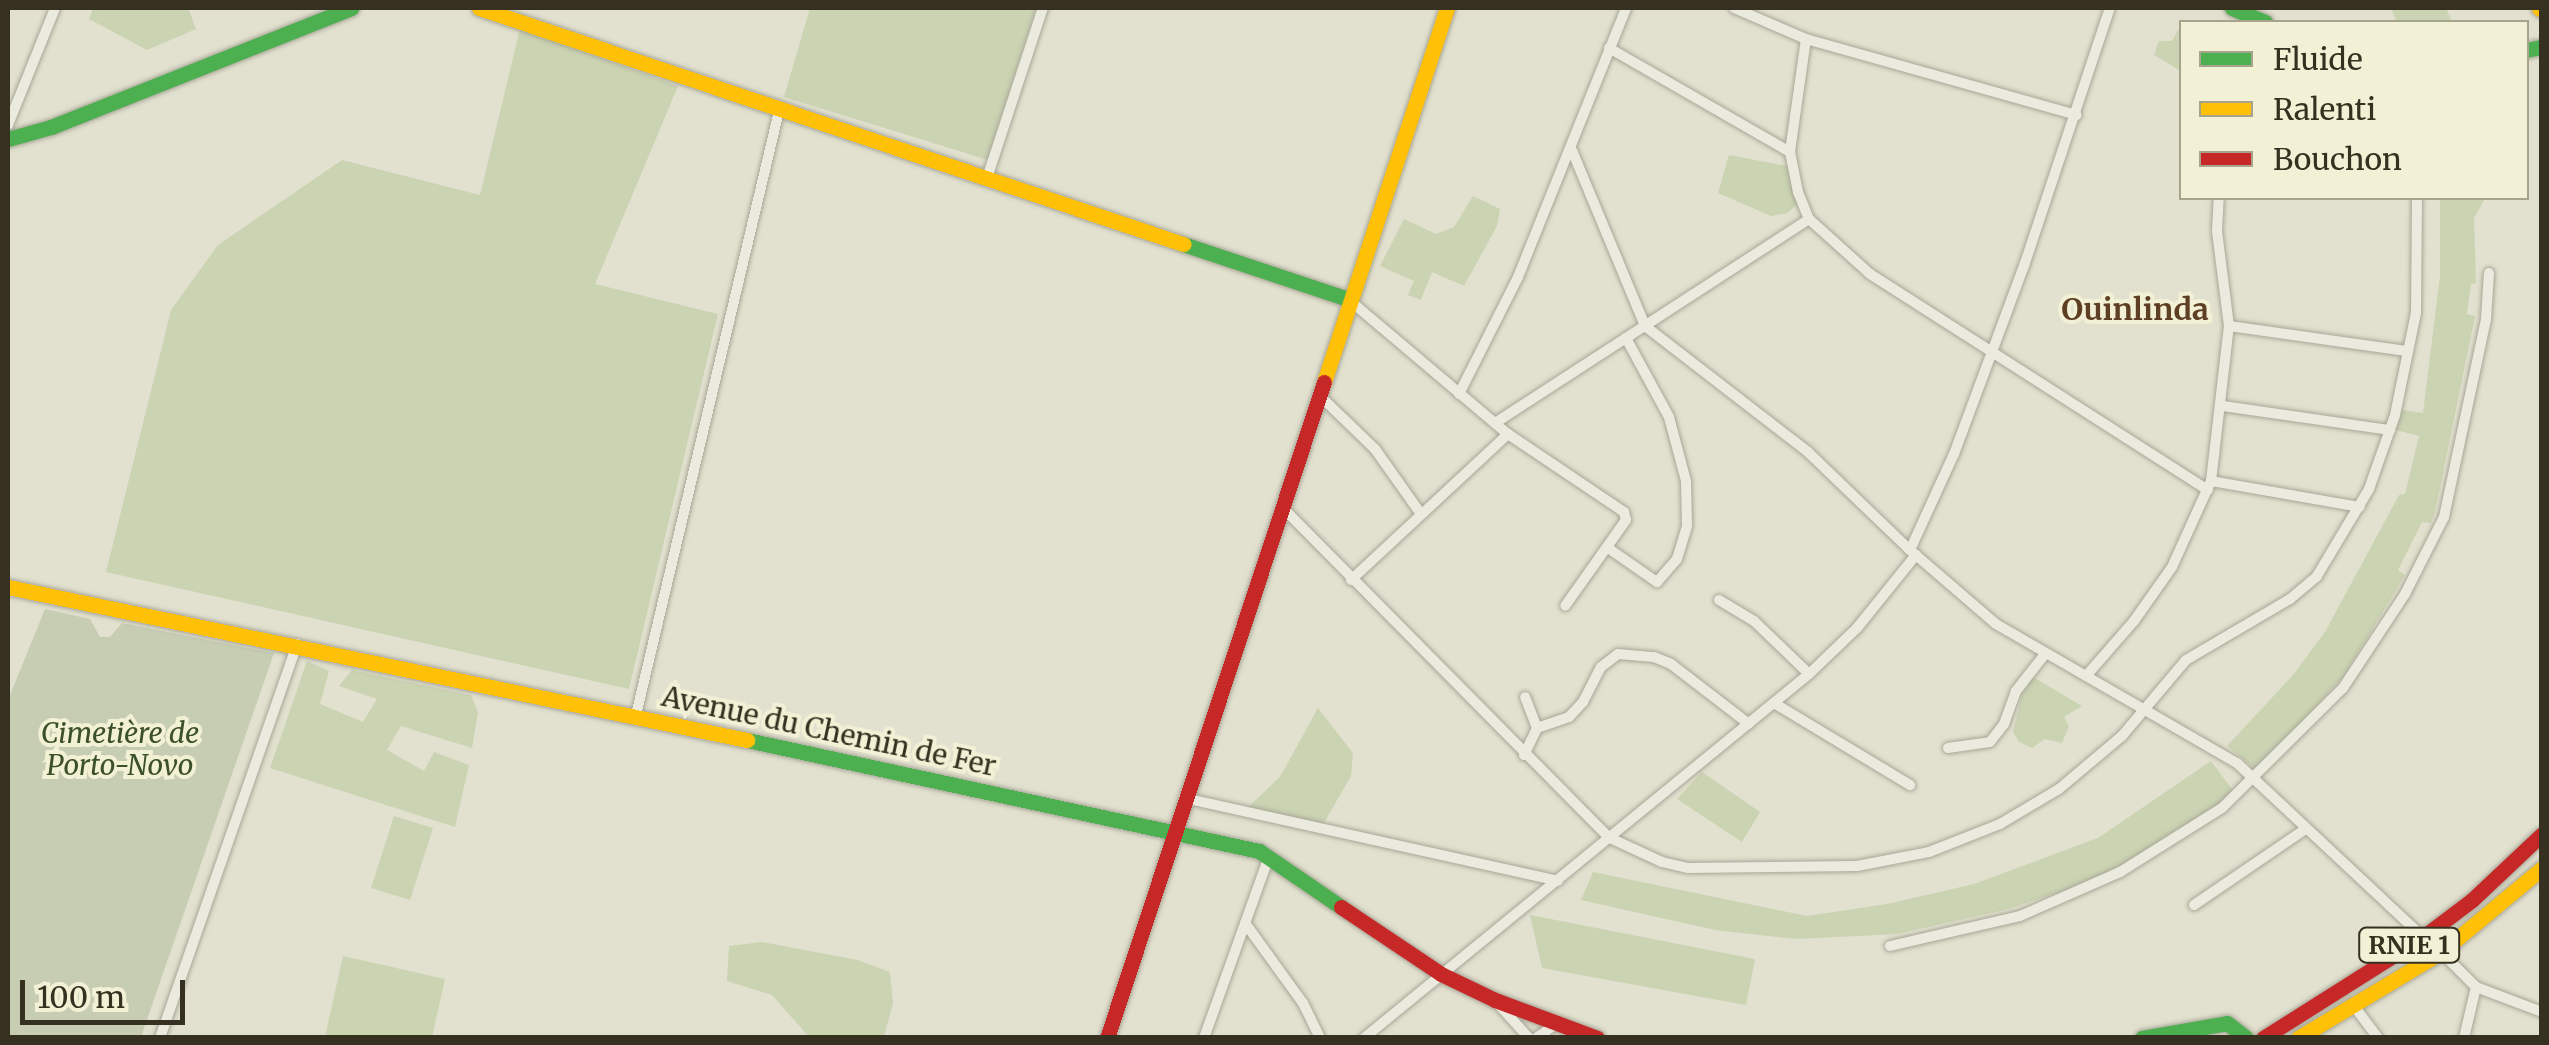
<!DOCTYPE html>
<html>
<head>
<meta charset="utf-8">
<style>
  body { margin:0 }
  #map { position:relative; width:2549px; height:1045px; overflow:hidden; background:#e2e1cf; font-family:Merriweather,serif }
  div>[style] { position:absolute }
  .green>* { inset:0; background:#cad3b2 }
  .cemetery>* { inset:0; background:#c6cdb2 }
  .roads { filter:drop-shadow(0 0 2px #a8a697) drop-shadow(0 0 2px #a8a697) }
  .street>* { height:10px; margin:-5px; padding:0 5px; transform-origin:5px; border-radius:5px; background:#eaeadf }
  .fast>* { height:15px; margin:-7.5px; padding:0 7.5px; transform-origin:7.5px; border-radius:7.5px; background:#4caf50 }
  .slow>* { height:15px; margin:-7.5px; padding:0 7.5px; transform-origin:7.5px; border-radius:7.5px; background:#ffc107 }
  .jam>* { height:15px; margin:-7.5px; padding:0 7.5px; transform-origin:7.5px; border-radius:7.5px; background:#c62828 }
  span { translate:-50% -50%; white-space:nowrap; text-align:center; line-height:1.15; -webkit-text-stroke:8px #f2f1d5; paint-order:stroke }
  .shield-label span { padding:2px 8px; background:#f2f1d5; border:2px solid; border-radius:8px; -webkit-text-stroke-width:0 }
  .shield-label { font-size:25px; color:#353020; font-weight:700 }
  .street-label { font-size:28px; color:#353020 }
  .park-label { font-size:28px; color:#3c5029; font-style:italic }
  .neighbourhood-label { font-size:30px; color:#5e3f24; font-weight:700 }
  .frame { position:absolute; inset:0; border:10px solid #353020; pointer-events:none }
  .legend { position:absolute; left:2179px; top:20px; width:350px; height:180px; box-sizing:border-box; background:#f2f1d5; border:2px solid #a6a48d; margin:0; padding:12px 18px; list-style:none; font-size:30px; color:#353020 }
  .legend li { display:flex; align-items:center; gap:20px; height:50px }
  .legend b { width:50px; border:2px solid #a6a48d }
  .scale { position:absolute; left:20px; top:980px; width:165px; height:45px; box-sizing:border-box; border:5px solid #353020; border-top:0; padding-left:12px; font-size:30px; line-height:35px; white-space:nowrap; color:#353020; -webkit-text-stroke:8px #f2f1d5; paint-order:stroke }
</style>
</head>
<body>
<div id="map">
  <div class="green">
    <div style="clip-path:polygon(93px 8px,188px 8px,196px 29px,147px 50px,89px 19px)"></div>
    <div style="clip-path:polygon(810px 8px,1036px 8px,988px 160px,784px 97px)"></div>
    <div style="clip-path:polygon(2391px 8px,2446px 8px,2452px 22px,2397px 22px)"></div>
    <div style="clip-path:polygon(2181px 25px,2181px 71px,2154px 55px,2159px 41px,2172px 41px)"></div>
    <div style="clip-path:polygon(520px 29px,678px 86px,595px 284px,718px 314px,629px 689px,106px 572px,171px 310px,218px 245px,342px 160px,480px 195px)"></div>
    <div style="clip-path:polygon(1729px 155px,1787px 166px,1798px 204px,1787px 213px,1771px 216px,1718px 193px)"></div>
    <div style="clip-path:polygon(1473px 196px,1500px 209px,1497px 226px,1464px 286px,1432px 272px,1421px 300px,1408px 295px,1414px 281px,1380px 266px,1404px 219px,1436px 234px,1454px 227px)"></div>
    <div style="clip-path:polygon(2440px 198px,2485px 198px,2474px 218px,2476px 283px,2471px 284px,2467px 314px,2475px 316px,2435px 512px,2431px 523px,2422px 522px,2398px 570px,2405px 575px,2344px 676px,2257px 770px,2227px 746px,2293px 675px,2325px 632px,2399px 495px,2405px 494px,2419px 436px,2396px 430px,2402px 410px,2423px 413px,2440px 276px)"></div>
    <div style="clip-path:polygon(307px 661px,329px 671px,320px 704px,363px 722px,377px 699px,339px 686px,352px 670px,471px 695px,478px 712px,472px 748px,401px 726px,387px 750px,424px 771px,434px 752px,469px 765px,455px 827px,270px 768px)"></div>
    <div style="clip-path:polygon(2033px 677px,2082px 706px,2064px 717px,2069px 726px,2062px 743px,2045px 739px,2032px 748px,2019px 742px,2013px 732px,2022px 695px)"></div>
    <div style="clip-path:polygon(1318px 708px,1353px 753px,1351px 776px,1321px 828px,1244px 811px,1280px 777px)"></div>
    <div style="clip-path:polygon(2211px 761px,2234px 792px,2209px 817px,2092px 881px,2009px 909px,1897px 934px,1797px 939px,1715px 930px,1581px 900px,1593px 872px,1807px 916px,1887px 904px,1974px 884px,2098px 838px)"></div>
    <div style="clip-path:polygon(1702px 772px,1760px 812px,1742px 842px,1677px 799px)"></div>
    <div style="clip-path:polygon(394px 816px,433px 828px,410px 900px,371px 888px)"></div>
    <div style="clip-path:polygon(1530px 915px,1755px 959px,1746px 1005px,1542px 968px)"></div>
    <div style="clip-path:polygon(762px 942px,858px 960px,890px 972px,893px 1003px,884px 1037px,809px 1037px,772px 995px,727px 981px,729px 946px)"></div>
    <div style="clip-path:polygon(343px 956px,445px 979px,432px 1037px,325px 1037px)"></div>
  </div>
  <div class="cemetery">
    <div style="clip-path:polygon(45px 609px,90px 619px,100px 637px,110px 637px,122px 623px,274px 653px,141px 1037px,8px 1037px,8px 700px)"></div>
  </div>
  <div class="roads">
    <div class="street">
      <div style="left:1734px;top:8px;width:78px;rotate:23.3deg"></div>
      <div style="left:1806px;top:39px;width:281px;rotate:15.7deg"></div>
      <div style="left:1806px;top:39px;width:114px;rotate:98.1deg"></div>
      <div style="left:1790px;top:152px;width:41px;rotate:78.7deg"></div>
      <div style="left:1798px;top:192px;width:29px;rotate:68deg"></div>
      <div style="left:1809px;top:219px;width:82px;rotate:42deg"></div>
      <div style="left:1870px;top:274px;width:401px;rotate:32.6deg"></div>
      <div style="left:1609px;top:48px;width:209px;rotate:29.9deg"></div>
      <div style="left:8px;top:125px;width:126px;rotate:-68.1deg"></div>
      <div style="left:1571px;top:148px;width:193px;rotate:67.4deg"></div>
      <div style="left:1645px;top:326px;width:206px;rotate:37.7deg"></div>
      <div style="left:1808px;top:452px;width:141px;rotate:43.9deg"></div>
      <div style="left:1910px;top:550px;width:113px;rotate:40.7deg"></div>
      <div style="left:1996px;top:624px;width:278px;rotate:30deg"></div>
      <div style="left:2237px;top:763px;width:253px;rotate:43.1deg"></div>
      <div style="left:988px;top:175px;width:176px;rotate:-71.8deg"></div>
      <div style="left:1348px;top:299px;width:209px;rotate:40.2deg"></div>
      <div style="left:1508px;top:434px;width:140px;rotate:33.9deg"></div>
      <div style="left:1624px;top:512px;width:8px;rotate:76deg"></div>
      <div style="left:1626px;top:520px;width:105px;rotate:125.3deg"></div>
      <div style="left:2229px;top:326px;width:181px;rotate:8deg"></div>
      <div style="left:1318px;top:394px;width:79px;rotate:44deg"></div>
      <div style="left:1375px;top:449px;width:80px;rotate:54.7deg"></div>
      <div style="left:1459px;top:394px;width:131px;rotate:-63.2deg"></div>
      <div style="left:1518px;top:277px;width:290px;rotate:-68.1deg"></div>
      <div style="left:2223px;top:406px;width:169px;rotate:8.2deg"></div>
      <div style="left:1495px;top:423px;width:374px;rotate:-33deg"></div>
      <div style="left:2211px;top:481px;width:151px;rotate:9.9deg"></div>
      <div style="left:1281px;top:506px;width:467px;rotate:45.3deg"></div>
      <div style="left:1610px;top:838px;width:57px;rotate:24.8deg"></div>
      <div style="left:1662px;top:862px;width:27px;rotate:13deg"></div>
      <div style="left:1688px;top:868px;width:169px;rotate:-0.7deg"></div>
      <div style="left:1857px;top:866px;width:73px;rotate:-11deg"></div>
      <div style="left:1929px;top:852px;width:76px;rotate:-21.5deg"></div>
      <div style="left:2000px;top:824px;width:69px;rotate:-30.7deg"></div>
      <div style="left:2059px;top:789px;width:82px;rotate:-40.1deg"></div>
      <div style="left:2122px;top:736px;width:99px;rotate:-49.9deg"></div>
      <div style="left:2186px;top:660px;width:121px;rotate:-30.4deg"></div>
      <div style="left:2290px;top:599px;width:35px;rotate:-40deg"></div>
      <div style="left:2317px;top:576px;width:101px;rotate:-59.1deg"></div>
      <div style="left:2369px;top:489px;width:78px;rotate:-70.6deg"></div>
      <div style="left:2395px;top:415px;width:104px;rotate:-78.4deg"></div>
      <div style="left:2416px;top:313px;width:115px;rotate:-89.5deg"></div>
      <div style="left:1608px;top:548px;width:60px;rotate:34.8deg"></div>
      <div style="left:1657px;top:582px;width:30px;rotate:-49deg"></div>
      <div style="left:1677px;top:559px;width:34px;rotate:-73deg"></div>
      <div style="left:1687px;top:526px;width:45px;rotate:-91.3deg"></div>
      <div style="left:1686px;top:481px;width:66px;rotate:-104.9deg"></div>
      <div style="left:1669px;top:417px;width:90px;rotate:-118.6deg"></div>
      <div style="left:1910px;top:550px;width:106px;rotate:-65.4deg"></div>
      <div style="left:1954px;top:454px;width:204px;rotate:-69.6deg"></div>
      <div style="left:2025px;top:263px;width:269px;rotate:-71.6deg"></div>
      <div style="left:1351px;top:580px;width:214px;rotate:-42.9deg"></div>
      <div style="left:1719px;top:600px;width:41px;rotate:31deg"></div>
      <div style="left:1754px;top:621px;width:76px;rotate:43.9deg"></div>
      <div style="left:2086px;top:676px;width:73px;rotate:-48.9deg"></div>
      <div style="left:2134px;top:621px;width:66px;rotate:-54.9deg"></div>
      <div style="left:2172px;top:567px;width:94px;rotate:-65.6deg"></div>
      <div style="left:2211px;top:481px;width:156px;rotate:-83.4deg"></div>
      <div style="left:2229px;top:326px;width:96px;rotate:-97.2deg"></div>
      <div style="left:2217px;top:231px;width:33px;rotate:-87deg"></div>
      <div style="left:1774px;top:703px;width:159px;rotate:31.1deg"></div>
      <div style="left:636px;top:715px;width:625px;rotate:-76.68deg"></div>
      <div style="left:1537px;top:728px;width:34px;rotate:-19deg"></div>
      <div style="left:1569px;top:717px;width:21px;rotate:-47deg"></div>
      <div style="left:1583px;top:702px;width:39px;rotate:-63deg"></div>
      <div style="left:1601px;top:667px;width:21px;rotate:-37deg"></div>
      <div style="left:1618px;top:654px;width:36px;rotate:5deg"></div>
      <div style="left:1654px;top:657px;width:18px;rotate:22deg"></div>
      <div style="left:1671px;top:664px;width:98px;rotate:37.6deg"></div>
      <div style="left:1948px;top:748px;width:42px;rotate:-8.1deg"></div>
      <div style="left:1990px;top:742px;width:23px;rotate:-52deg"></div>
      <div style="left:2004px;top:724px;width:35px;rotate:-70deg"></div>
      <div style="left:2016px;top:691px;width:47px;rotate:-51.9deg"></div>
      <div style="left:1524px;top:755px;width:30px;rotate:-64deg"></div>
      <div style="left:1537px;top:728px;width:33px;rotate:-111deg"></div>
      <div style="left:1184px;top:798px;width:383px;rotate:12.5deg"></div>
      <div style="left:2194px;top:905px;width:133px;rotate:-34.3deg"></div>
      <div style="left:1245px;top:923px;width:99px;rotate:54.1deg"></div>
      <div style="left:1303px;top:1003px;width:39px;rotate:64deg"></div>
      <div style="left:1890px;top:946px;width:133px;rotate:-13deg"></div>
      <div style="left:2020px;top:916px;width:109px;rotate:-23.7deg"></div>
      <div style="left:2120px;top:872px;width:120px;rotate:-32.1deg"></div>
      <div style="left:2222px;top:808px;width:170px;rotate:-44.8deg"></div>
      <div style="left:2343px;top:688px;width:113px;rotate:-56.6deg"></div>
      <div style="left:2405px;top:594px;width:86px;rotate:-63.1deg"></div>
      <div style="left:2444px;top:517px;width:202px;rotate:-78deg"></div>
      <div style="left:2486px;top:319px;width:46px;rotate:-86.3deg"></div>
      <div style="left:2441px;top:952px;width:49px;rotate:45deg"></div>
      <div style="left:2476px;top:987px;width:71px;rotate:20.7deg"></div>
      <div style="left:1499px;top:1005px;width:45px;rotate:47.7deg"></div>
      <div style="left:2354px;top:1006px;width:40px;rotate:53deg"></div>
      <div style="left:160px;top:1038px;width:417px;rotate:-70.8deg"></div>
      <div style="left:1204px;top:1038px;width:193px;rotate:-70.3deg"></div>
      <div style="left:1364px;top:1038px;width:575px;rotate:-39.28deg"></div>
      <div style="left:1809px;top:674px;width:66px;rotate:-43.8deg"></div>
      <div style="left:1857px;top:628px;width:94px;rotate:-51.1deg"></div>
      <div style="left:1536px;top:1038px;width:24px;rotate:-35deg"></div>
      <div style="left:2464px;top:1038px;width:52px;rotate:-76.8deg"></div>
    </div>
    <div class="fast">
      <div style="left:2232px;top:8px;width:36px;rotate:23deg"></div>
      <div style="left:2526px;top:50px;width:16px;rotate:-11deg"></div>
      <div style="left:8px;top:139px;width:45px;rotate:-15.6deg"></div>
      <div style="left:51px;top:127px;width:323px;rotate:-21.6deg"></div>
      <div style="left:1183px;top:244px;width:174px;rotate:18.4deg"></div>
      <div style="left:747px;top:740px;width:524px;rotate:12.23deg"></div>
      <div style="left:1259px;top:851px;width:99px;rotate:34.3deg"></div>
      <div style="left:2142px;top:1038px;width:86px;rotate:-10deg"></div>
      <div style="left:2227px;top:1023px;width:24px;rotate:38deg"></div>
    </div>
    <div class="slow">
      <div style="left:479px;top:8px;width:743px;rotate:18.53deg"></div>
      <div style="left:2539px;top:8px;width:4px;rotate:34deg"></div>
      <div style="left:1324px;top:382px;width:394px;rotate:-71.8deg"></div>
      <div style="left:8px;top:587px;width:755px;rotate:11.7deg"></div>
      <div style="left:2298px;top:1038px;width:167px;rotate:-31deg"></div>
      <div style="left:2441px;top:952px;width:131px;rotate:-39.7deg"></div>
    </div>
    <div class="jam">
      <div style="left:1341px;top:907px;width:120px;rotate:33.8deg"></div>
      <div style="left:1441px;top:974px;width:60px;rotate:25.7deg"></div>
      <div style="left:1495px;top:1000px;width:109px;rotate:20.4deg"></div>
      <div style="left:1107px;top:1038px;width:691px;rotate:-71.7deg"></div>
      <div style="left:2263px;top:1038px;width:189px;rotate:-32.3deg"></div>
      <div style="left:2423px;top:937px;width:61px;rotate:-37.1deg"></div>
      <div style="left:2472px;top:900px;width:96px;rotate:-43.3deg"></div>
    </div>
  </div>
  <div class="shield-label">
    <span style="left:2409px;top:945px">RNIE 1</span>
  </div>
  <div class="street-label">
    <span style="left:829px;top:731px;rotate:12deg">Avenue du Chemin de Fer</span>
  </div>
  <div class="park-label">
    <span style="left:120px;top:749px">Cimetière de<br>Porto-Novo</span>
  </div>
  <div class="neighbourhood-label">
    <span style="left:2135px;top:309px">Ouinlinda</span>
  </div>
  <div class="frame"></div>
  <ul class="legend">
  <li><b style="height:12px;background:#4caf50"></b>Fluide</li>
  <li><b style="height:12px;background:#ffc107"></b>Ralenti</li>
  <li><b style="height:12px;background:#c62828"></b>Bouchon</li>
  </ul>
  <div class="scale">100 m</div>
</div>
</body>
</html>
